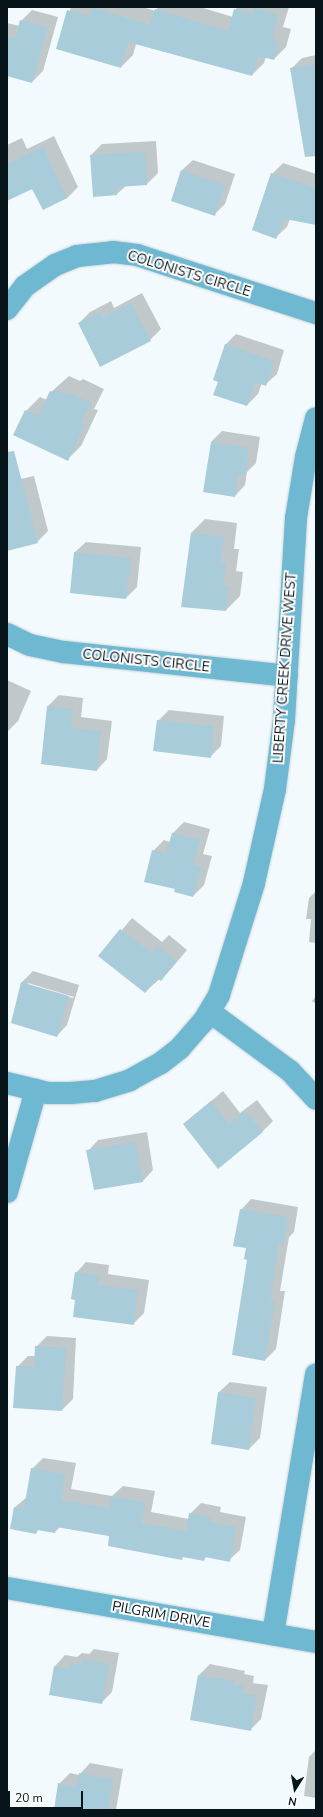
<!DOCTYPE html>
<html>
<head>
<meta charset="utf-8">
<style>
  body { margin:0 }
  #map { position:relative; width:323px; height:1817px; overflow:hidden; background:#f2fafd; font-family:"Nunito Sans",sans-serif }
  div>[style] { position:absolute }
  .shadow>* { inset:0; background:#0003 }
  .building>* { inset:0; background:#a8ccd9 }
  .roads { filter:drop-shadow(0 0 1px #ccd5d9) drop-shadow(0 0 1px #ccd5d9) }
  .minor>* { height:22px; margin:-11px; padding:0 11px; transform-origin:11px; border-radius:11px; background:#6fb8d2 }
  span { translate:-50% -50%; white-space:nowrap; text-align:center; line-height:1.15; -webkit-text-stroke:4px #fff; paint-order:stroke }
  .street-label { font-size:14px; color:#071419 }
  .frame { position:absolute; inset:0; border:8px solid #071419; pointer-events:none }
  .north { position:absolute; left:275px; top:1769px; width:40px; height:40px; -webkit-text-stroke:3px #fff; paint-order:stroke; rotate:191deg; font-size:11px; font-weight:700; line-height:16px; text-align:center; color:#071419 }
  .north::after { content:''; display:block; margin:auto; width:14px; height:18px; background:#071419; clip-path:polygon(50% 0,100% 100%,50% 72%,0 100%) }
  .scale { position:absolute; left:8px; top:1791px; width:75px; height:18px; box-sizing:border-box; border:2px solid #071419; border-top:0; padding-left:5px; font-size:12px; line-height:14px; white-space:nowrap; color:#071419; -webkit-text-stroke:3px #fff; paint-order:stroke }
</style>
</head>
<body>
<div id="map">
  <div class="shadow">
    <div style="clip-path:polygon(71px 7px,142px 7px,156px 11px,158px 7px,200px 7px,233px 17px,237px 7px,289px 7px,283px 27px,291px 29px,286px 47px,274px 59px,266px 57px,264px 63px,252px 75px,136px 44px,133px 55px,121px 67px,57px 48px)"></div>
    <div style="clip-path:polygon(32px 10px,58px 17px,43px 71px,32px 82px,7px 75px,7px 23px,20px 26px,21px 21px)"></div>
    <div style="clip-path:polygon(316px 55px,316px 121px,291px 69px,302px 58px)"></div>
    <div style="clip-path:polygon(54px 136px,78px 187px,67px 198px,43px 209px,33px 188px,7px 190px,7px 145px,22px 138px,27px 149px)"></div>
    <div style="clip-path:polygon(156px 141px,158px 173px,147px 184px,126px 186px,117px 194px,91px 155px,102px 144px)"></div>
    <div style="clip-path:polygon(193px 160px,235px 174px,225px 204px,214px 215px,172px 200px,182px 170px)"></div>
    <div style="clip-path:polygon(283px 163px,316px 174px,316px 224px,290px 219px,287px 227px,276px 237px,272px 174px)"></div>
    <div style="clip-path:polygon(142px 293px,161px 329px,150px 340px,79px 323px,90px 312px,111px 301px,114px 308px)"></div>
    <div style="clip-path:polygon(236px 334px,284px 350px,277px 374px,266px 384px,262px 383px,258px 394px,247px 405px,219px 381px,225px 345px)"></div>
    <div style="clip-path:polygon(69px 376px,80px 381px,83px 379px,104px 389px,94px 409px,98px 410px,81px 446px,67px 460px,26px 411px,40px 397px,47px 400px,51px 392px)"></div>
    <div style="clip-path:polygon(222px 431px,260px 437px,256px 463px,247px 472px,245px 485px,235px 496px,211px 442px)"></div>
    <div style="clip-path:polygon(34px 476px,48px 531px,37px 542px,7px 546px,7px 482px)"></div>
    <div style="clip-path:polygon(205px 519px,237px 523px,234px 549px,239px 549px,236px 571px,243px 572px,240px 596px,226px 610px,191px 533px)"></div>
    <div style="clip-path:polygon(86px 542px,141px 547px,137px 587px,126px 598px,75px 552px)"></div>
    <div style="clip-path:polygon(7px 680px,31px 691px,18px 721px,7px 732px)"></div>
    <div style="clip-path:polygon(59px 695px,83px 698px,81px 717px,112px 721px,107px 759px,97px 770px,42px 764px,48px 706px)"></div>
    <div style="clip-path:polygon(169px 710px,224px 716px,221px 746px,210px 757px,158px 721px)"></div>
    <div style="clip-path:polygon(184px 822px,210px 829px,203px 854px,212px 856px,204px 885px,193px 896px,176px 888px,153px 851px,164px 840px,170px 842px,173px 833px)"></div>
    <div style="clip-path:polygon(316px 880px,316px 879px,316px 943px,309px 942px,311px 919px,306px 919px,309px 898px,315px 892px)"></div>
    <div style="clip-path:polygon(132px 918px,162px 942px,169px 935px,187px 950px,171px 969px,145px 992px,100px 956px)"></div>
    <div style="clip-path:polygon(evenodd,33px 971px,79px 985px,67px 1025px,57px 1036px,12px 1022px,22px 982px,33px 971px,28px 983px,74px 997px,73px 998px,28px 985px,28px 983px)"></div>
    <div style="clip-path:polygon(316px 996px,316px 1004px,312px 1001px)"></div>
    <div style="clip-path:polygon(223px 1091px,240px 1113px,257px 1100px,273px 1121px,262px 1132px,184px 1124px)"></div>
    <div style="clip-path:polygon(147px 1132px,153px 1170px,143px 1181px,88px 1151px,98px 1140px)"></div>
    <div style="clip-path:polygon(251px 1199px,298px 1207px,294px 1232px,289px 1237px,280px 1291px,285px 1291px,276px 1349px,265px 1360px,241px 1210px)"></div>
    <div style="clip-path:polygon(86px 1262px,109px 1265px,108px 1274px,149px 1280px,144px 1313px,133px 1324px,76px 1299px,76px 1273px)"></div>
    <div style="clip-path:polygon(47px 1336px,76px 1338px,73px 1399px,62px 1410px,17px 1367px,28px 1356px,35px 1356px,36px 1347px)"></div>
    <div style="clip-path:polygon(230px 1382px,267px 1387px,260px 1438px,249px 1449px,219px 1392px)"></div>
    <div style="clip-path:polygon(43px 1458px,76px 1463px,71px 1489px,112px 1496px,123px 1486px,155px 1491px,151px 1512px,189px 1519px,190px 1514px,201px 1503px,221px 1507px,220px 1512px,246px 1517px,240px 1550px,229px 1560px,207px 1556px,204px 1560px,184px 1556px,182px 1558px,111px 1536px,60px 1527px,55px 1532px,39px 1529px,36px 1533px,15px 1507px,27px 1497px,32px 1469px)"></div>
    <div style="clip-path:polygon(94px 1649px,119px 1653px,112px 1692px,101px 1703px,55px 1666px,65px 1655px,77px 1657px,82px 1653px,89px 1654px)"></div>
    <div style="clip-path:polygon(210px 1664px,245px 1671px,244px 1674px,254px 1676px,253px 1683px,268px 1685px,261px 1719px,250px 1730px,199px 1675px)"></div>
    <div style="clip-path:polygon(316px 1750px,316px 1798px,304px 1796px,309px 1757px)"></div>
    <div style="clip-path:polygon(90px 1763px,123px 1769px,116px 1810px,55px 1810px,59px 1784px,70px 1773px,79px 1775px)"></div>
  </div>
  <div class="building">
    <div style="clip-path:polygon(91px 7px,150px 25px,155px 9px,228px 31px,234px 9px,252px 14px,254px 8px,278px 15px,272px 39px,279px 41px,274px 60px,258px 56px,252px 76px,128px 42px,121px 68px,56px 49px,67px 10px,89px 16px)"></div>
    <div style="clip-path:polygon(20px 20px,48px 28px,32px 83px,7px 76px,7px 36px,15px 39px)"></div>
    <div style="clip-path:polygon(316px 64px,316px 156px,305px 157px,290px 68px)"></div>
    <div style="clip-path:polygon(43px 146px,67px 198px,43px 210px,32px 189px,7px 201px,7px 164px)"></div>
    <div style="clip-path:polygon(145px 152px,147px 185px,117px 187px,117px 195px,93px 197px,90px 155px)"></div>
    <div style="clip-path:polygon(181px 170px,225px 185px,215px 216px,171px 201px)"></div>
    <div style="clip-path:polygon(271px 173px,316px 188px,316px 225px,285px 219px,276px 239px,252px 230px)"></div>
    <div style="clip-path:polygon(131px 303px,151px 341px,100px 367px,78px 323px,100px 312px,103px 318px)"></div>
    <div style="clip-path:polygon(225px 344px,274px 361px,266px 386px,255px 382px,247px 406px,213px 395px,218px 382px,213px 380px)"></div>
    <div style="clip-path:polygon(55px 390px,67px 395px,68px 392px,91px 403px,81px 423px,85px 425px,68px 461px,13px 435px,25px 410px,38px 416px,50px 391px,53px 392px)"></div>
    <div style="clip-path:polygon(211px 442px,249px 448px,245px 475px,238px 474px,235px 497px,203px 492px)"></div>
    <div style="clip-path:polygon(14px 451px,38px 543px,7px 551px,7px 452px)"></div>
    <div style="clip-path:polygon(191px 533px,224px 537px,221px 563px,226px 563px,223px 585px,229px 586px,226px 611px,181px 607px)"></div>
    <div style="clip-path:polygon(74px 552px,131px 558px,126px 599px,70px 593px)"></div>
    <div style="clip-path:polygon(47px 706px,73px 709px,71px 728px,101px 731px,97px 771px,41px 764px)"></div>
    <div style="clip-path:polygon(157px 720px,214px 726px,211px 758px,153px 751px)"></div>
    <div style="clip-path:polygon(172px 833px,200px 840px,193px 865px,201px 867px,193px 897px,174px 892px,175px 889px,144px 882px,152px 850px,166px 854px)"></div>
    <div style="clip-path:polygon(120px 929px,152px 953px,157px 946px,177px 961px,161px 981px,157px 978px,145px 993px,98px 956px)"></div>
    <div style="clip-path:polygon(21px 982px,69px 996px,57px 1037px,11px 1023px)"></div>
    <div style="clip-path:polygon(211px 1101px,229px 1124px,245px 1111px,263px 1132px,218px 1169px,183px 1124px)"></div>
    <div style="clip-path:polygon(136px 1142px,143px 1182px,94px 1190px,86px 1150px)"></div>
    <div style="clip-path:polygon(240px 1209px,288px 1217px,284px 1244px,279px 1243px,270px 1301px,275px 1302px,265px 1361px,232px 1355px,247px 1260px,244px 1259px,246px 1248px,233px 1246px)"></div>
    <div style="clip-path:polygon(75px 1272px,99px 1276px,98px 1285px,138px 1290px,134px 1325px,73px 1317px,75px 1300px,71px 1299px)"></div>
    <div style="clip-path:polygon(35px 1346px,66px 1348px,62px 1411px,13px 1408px,16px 1366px,34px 1367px)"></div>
    <div style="clip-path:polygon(218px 1392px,256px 1398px,249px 1450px,211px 1444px)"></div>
    <div style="clip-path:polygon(31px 1468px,65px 1474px,61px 1500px,109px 1508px,111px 1496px,145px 1502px,141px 1523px,186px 1531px,189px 1513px,211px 1517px,210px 1522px,236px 1527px,230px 1562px,205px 1557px,204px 1561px,183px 1557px,182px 1560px,108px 1546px,109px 1536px,56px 1527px,55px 1533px,37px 1530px,36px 1534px,10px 1529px,14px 1507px,24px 1508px)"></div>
    <div style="clip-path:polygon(83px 1659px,109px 1664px,102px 1704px,49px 1695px,54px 1666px,70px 1668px,70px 1663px,82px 1665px)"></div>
    <div style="clip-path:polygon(198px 1675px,235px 1681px,234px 1685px,244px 1686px,243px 1693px,257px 1696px,251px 1731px,190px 1720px)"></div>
    <div style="clip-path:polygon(79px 1773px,113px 1779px,108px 1810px,54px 1810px,58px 1783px,76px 1787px)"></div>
  </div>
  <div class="roads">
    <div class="minor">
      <div style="left:7px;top:309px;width:29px;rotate:-52deg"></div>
      <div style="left:25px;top:286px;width:37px;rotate:-35deg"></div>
      <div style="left:55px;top:265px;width:24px;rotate:-22deg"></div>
      <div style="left:77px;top:256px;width:36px;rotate:-6deg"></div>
      <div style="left:113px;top:252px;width:24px;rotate:7deg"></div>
      <div style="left:137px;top:255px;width:188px;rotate:18deg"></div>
      <div style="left:7px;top:634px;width:25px;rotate:26deg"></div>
      <div style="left:30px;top:645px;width:35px;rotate:12deg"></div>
      <div style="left:64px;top:652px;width:224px;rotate:6.1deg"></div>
      <div style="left:210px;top:1012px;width:99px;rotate:36.4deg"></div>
      <div style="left:290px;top:1071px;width:38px;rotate:47deg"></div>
      <div style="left:7px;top:1083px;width:42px;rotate:13.7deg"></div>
      <div style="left:48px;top:1093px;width:23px"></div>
      <div style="left:71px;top:1093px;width:24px;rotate:-5deg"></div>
      <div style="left:95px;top:1091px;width:37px;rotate:-17deg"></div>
      <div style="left:130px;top:1080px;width:35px;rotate:-29deg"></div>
      <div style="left:161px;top:1063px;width:24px;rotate:-38deg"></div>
      <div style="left:180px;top:1048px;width:35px;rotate:-49deg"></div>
      <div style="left:203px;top:1022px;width:31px;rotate:-59deg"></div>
      <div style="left:219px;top:995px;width:117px;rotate:-72.6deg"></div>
      <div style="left:254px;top:883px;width:96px;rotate:-77.4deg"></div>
      <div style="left:275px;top:789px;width:70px;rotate:-82.6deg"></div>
      <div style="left:284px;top:720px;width:202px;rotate:-86.6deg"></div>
      <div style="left:296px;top:518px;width:62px;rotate:-80.7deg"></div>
      <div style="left:306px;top:457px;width:40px;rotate:-75.6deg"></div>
      <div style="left:7px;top:1192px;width:106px;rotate:-74.1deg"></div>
      <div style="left:7px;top:1588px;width:314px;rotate:9.9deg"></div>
      <div style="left:273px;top:1634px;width:263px;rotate:-80.6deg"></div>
    </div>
  </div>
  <div class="street-label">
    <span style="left:189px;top:274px;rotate:17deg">COLONISTS CIRCLE</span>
    <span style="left:146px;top:661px;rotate:6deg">COLONISTS CIRCLE</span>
    <span style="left:285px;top:668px;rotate:-86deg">LIBERTY CREEK DRIVE WEST</span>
    <span style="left:161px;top:1615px;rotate:10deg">PILGRIM DRIVE</span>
  </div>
  <div class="frame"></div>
  <div class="north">N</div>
  <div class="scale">20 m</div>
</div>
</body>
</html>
